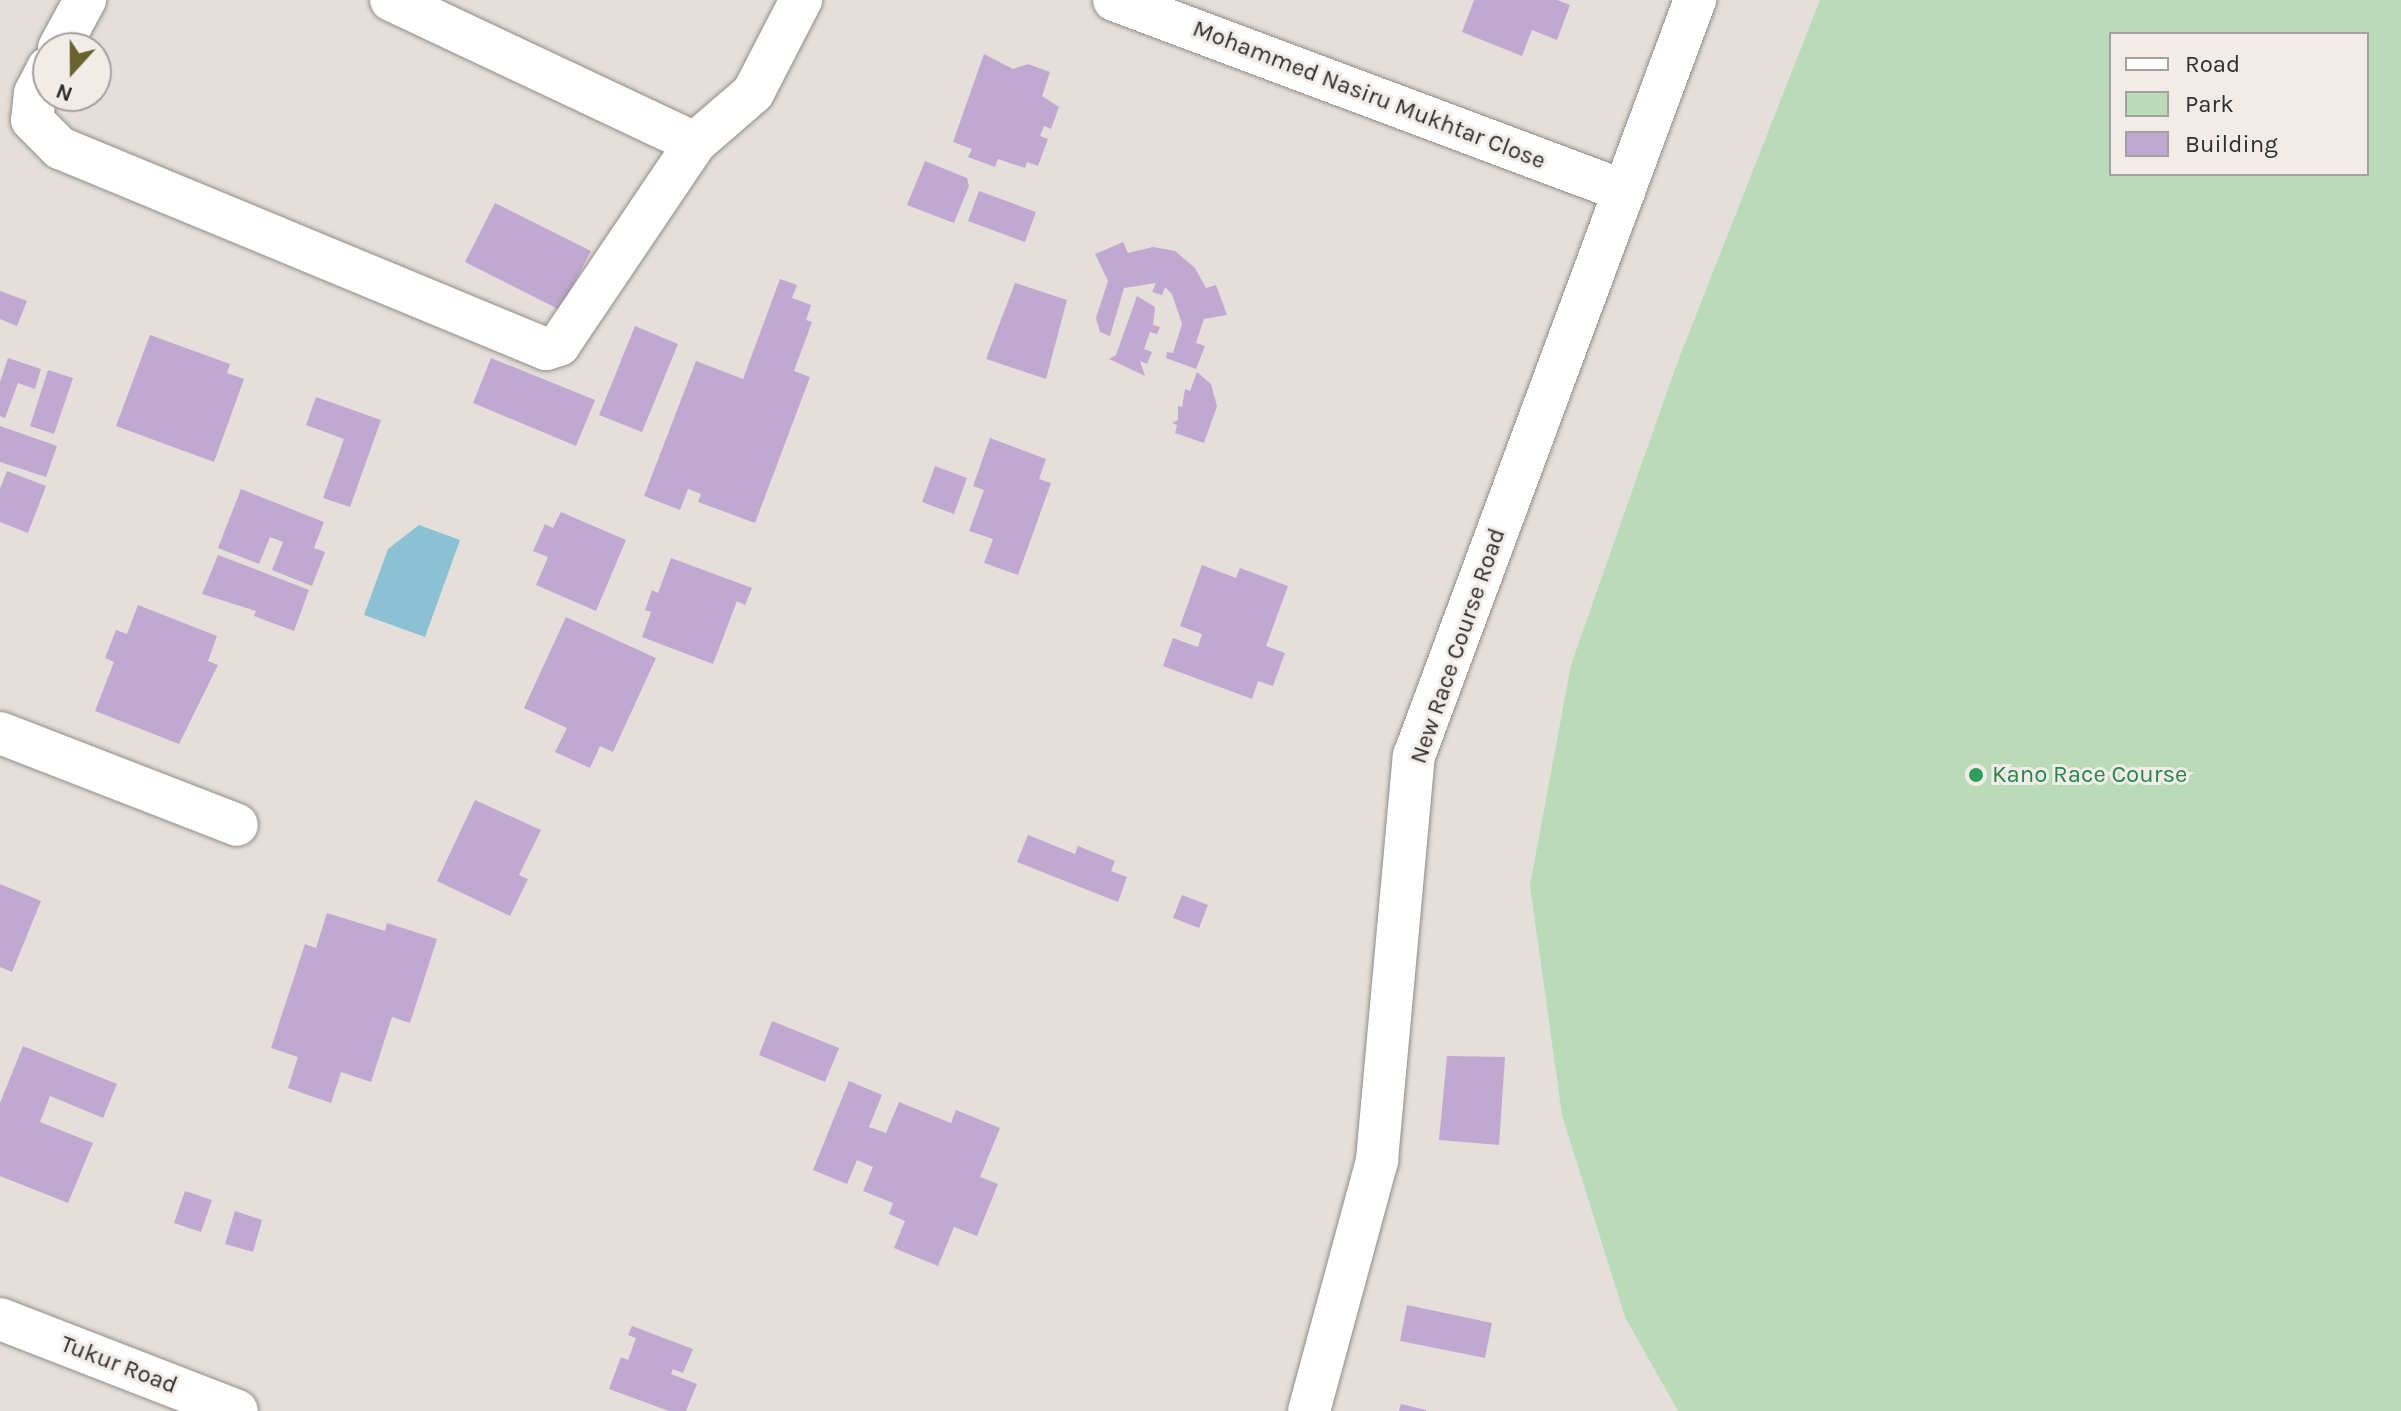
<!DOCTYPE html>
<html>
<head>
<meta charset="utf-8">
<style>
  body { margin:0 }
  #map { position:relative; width:2401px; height:1411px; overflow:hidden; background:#e4dfdb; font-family:Karla,sans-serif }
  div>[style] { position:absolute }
  .green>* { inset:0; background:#badbb7 }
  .water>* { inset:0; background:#8bc1d3 }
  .building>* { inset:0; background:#c0a8d0 }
  .roads { filter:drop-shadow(0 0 2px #918c88) drop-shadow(0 0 2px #918c88) }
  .minor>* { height:42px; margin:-21px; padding:0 21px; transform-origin:21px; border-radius:21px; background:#fff }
  .dots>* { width:22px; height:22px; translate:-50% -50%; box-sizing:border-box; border:4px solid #f2ece8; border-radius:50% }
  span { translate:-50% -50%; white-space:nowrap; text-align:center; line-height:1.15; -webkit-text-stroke:6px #f2ece8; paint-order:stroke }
  .street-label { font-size:24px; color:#312f2e }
  .leisure-label { font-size:24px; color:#27864d }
  .left { translate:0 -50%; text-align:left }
  .legend { position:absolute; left:2109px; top:32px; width:260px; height:144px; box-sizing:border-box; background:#f2ece8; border:2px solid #a5a09e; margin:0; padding:10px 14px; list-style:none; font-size:24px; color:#312f2e }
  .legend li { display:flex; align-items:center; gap:16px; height:40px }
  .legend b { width:40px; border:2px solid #a5a09e }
  .north { position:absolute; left:32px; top:32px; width:80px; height:80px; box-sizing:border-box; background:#f2ece8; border:2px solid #a5a09e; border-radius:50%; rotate:201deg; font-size:22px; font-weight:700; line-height:32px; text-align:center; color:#312f2e }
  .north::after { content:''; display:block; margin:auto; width:28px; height:36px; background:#68622f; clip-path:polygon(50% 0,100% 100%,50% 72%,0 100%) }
</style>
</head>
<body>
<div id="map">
  <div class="green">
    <div style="clip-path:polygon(evenodd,1820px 0,2401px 0,2401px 1411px,1678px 1411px,1625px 1317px,1562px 1115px,1530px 885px,1571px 665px,1676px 366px,1820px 0,2111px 34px,2367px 34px,2367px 174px,2111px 174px,2111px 34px)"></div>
  </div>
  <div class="water">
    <div style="clip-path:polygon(419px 525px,460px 540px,425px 637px,364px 615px,388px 549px)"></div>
  </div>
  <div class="building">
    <div style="clip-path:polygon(1474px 0,1557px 0,1570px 5px,1557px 40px,1532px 30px,1522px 56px,1462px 32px)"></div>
    <div style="clip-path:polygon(984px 54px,1013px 69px,1028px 64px,1050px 72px,1042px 96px,1059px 107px,1051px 129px,1044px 126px,1040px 136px,1048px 139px,1038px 166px,1027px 162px,1025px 168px,998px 159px,995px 167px,968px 157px,972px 149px,953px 142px)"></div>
    <div style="clip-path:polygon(925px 161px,967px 178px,969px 186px,954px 223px,907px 205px)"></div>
    <div style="clip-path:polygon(979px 191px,1036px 212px,1025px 242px,968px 221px)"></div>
    <div style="clip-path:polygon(495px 203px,591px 251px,560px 310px,465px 262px)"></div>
    <div style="clip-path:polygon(1123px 242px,1128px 253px,1153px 247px,1175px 251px,1195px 268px,1206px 288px,1216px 285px,1227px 315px,1204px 319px,1196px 343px,1205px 346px,1196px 369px,1166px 358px,1167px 352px,1173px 353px,1182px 324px,1172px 294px,1165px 287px,1162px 295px,1152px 292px,1156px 283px,1124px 288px,1110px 336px,1100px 332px,1096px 318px,1108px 281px,1095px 254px)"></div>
    <div style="clip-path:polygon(780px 279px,797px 285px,792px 298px,811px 305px,806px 320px,812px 322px,794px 371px,810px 377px,755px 523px,698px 502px,701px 494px,688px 489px,680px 510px,644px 496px,696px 361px,743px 379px)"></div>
    <div style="clip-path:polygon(1015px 283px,1067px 300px,1046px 379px,986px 359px)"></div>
    <div style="clip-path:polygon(0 291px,27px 301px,17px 326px,0 319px)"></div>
    <div style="clip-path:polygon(1137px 296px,1155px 307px,1153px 325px,1160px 327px,1157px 334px,1150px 332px,1144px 349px,1152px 352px,1147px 364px,1140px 361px,1145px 376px,1109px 359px,1116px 355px)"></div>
    <div style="clip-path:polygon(635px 326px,678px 344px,642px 432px,599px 415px)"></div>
    <div style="clip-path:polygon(150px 335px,230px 364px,227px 373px,244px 379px,214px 462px,116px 426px)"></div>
    <div style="clip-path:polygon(8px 358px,41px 369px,35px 389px,18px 383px,5px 418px,0 416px,0 382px)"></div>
    <div style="clip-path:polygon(491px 358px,595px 400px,576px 446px,473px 403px)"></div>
    <div style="clip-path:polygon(48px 370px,73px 378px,54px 434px,30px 426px)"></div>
    <div style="clip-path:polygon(1197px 372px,1211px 384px,1217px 406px,1204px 443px,1175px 433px,1177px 425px,1172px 423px,1178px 420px,1178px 406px,1182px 407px,1185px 389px,1190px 391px)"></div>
    <div style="clip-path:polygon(316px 397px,381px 420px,350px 507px,323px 498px,344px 439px,306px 425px)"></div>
    <div style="clip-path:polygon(0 426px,57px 446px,46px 477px,0 462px)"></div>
    <div style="clip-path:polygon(990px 438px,1046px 459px,1039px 479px,1051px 483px,1018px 575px,984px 563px,993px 539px,969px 531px,984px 490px,973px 486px)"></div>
    <div style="clip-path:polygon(935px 466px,967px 478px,954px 514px,922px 502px)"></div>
    <div style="clip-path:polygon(7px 471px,46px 486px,28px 533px,0 522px,0 489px)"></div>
    <div style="clip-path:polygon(241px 489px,324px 522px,314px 548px,325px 552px,312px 586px,272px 570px,283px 542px,270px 537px,259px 564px,218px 548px)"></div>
    <div style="clip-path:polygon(561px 512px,626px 540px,596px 611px,536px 585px,548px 557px,533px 551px,545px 524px,553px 528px)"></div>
    <div style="clip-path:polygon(218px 555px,309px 590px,294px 631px,254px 616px,256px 611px,202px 594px)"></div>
    <div style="clip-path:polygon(671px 558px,752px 588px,745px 605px,737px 601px,713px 664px,642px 637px,651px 612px,645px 610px,652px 590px,658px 593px)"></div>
    <div style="clip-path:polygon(1202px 565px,1236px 578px,1240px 568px,1288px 586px,1266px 646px,1285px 653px,1273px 686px,1258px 681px,1252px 699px,1163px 666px,1173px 638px,1198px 647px,1202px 634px,1180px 626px)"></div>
    <div style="clip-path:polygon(138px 605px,217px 636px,208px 661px,218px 665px,179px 744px,95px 711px,114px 662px,105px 658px,116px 630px,127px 634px)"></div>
    <div style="clip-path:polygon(566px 617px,656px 658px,613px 752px,600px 746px,590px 768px,555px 752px,567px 728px,524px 708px)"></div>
    <div style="clip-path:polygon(475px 800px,541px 830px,519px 875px,528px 879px,510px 916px,437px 881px)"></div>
    <div style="clip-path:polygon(1028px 835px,1075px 854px,1078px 846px,1115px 861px,1111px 871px,1127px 877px,1118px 902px,1017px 862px)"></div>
    <div style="clip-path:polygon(0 884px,41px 901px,12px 972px,0 967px)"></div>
    <div style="clip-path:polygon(1182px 895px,1208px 905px,1199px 928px,1173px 918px)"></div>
    <div style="clip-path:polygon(327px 913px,385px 931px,387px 923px,437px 939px,410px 1023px,392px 1017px,371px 1082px,341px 1072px,331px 1103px,288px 1088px,298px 1057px,271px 1048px,305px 944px,316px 948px)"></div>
    <div style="clip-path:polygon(772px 1021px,839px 1048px,825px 1082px,759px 1055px)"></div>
    <div style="clip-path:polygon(23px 1046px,117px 1084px,103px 1118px,50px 1096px,40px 1122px,93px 1143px,68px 1203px,0 1176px,0 1103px)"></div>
    <div style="clip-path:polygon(1447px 1056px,1505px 1057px,1499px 1145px,1439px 1140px)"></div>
    <div style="clip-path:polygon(849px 1081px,882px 1095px,869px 1127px,886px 1133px,899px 1102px,951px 1123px,956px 1110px,1000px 1128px,980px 1177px,998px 1184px,977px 1236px,954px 1227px,938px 1266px,894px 1248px,905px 1221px,889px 1214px,893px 1203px,863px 1191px,873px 1167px,857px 1160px,847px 1184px,813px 1170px)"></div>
    <div style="clip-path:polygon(185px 1191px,212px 1200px,201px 1232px,174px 1223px)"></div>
    <div style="clip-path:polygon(235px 1211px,262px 1220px,253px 1252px,225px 1244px)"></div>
    <div style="clip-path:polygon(1407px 1305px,1492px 1323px,1485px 1358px,1400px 1341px)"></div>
    <div style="clip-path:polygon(632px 1326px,693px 1349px,683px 1373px,673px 1369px,671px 1374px,697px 1384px,686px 1411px,669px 1411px,609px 1389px,621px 1357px,628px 1360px,636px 1338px,628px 1335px)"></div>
    <div style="clip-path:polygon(1401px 1404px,1426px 1410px,1426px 1411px,1399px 1411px)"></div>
  </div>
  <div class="roads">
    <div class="minor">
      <div style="left:391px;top:0;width:336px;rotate:25.2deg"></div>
      <div style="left:1114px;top:0;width:545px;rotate:20.53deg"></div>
      <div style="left:59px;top:48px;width:55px;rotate:-61.6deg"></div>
      <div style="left:48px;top:68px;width:28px;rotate:117deg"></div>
      <div style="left:35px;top:93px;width:27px;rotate:96deg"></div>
      <div style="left:32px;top:120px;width:40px;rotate:45deg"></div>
      <div style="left:60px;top:148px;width:526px;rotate:22.47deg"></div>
      <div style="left:546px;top:349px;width:14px;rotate:-17deg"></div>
      <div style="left:559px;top:345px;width:244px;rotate:-56deg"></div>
      <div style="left:695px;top:143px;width:77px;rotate:-40.8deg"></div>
      <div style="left:753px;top:93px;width:105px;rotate:-62.7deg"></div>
      <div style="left:0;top:733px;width:254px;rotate:21.2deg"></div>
      <div style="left:0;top:1319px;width:254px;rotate:21.2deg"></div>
      <div style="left:1309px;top:1411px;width:260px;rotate:-74.8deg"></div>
      <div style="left:1377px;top:1160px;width:406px;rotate:-84.8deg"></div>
      <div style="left:1414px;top:756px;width:807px;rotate:-69.61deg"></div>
    </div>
  </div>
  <div class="dots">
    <div style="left:1976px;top:775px;background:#2e9e5b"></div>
  </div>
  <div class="street-label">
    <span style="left:1369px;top:95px;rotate:21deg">Mohammed Nasiru Mukhtar Close</span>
    <span style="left:1458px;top:646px;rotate:-71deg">New Race Course Road</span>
    <span style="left:119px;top:1365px;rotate:21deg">Tukur Road</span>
  </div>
  <div class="leisure-label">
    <span class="left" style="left:1992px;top:775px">Kano Race Course</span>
  </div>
  <ul class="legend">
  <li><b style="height:10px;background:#fff"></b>Road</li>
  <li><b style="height:22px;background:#badbb7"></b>Park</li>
  <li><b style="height:22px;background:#c0a8d0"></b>Building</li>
  </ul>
  <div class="north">N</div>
</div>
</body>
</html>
